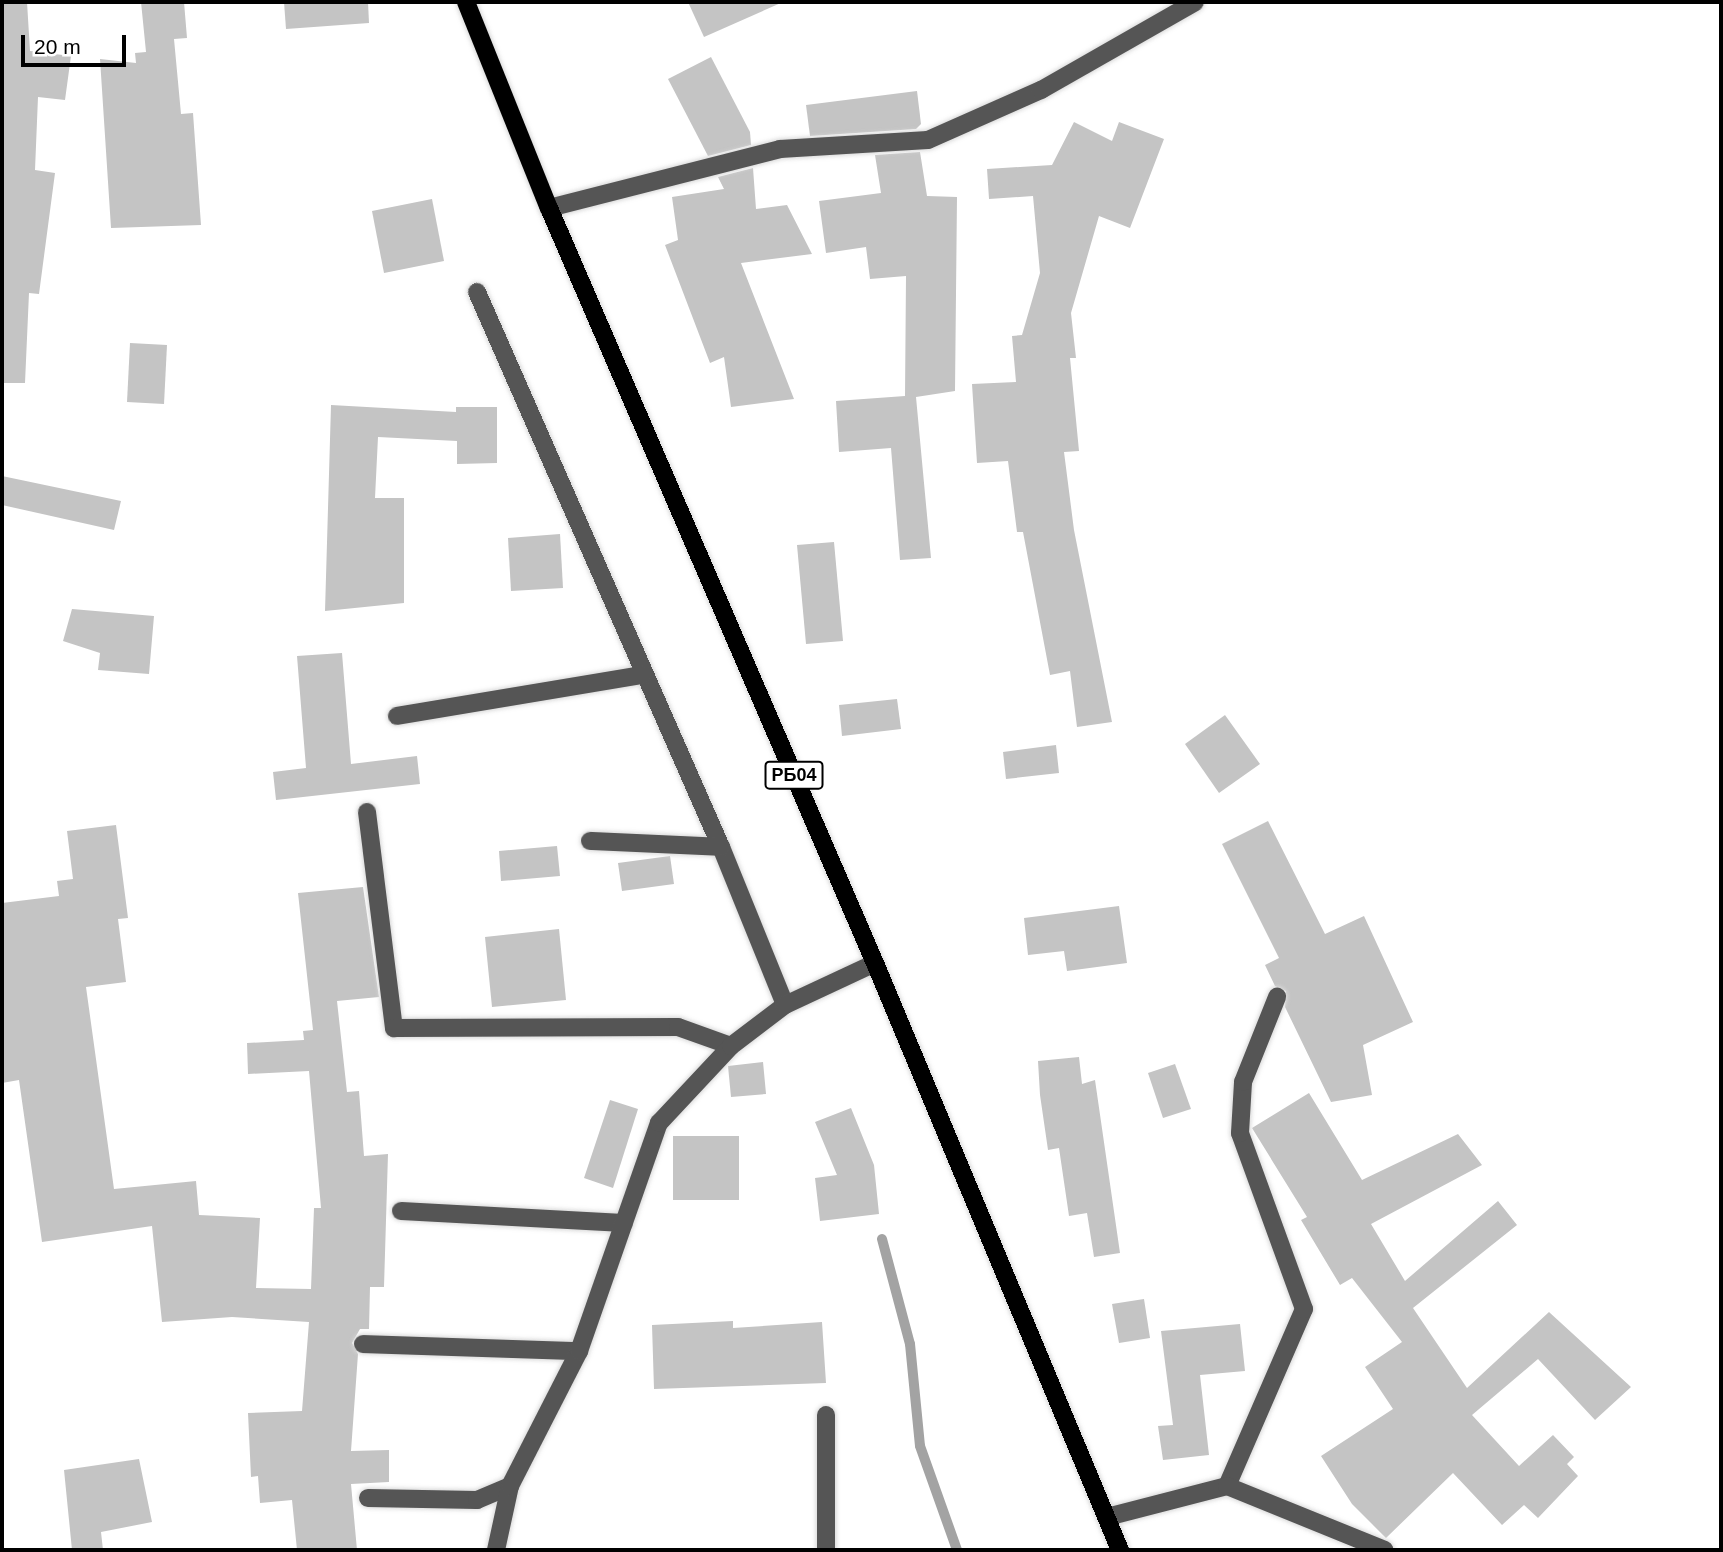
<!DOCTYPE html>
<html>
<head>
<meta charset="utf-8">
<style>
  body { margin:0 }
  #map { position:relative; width:1723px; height:1552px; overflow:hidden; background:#fff; font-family:Arial,sans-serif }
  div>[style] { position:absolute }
  .stream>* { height:10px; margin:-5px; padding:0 5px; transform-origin:5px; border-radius:5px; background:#a3a3a3 }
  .building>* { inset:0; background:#c4c4c4 }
  .roads { filter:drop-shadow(0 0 2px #dbdbdb) drop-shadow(0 0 2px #dbdbdb) }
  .minor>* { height:18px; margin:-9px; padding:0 9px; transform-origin:9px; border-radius:9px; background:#555 }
  .major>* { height:18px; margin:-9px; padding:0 9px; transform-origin:9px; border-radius:9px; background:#000 }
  span { translate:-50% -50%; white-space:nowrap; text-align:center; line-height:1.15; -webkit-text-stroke:5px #fff; paint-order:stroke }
  .shield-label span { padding:2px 5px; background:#fff; border:2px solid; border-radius:5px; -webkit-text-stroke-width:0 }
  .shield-label { font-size:18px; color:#000; font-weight:700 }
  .frame { position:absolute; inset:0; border:4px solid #000; pointer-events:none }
  .scale { position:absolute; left:21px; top:35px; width:105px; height:32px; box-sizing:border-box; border:4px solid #000; border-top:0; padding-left:9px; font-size:21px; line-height:24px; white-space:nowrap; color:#000; -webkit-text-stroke:5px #fff; paint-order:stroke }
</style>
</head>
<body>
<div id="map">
  <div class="stream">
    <div style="left:882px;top:1239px;width:109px;rotate:75.1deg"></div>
    <div style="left:910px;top:1344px;width:102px;rotate:84.4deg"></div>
    <div style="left:920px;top:1446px;width:110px;rotate:70.4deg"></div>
  </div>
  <div class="building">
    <div style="clip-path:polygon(2px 2px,27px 2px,30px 51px,71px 56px,65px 100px,38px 97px,35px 170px,55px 173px,39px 294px,29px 293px,25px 383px,2px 383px)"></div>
    <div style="clip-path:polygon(141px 2px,184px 2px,187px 38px,174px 39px,181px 114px,193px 113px,201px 225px,111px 228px,100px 59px,136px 63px,135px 53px,146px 52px)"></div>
    <div style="clip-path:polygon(284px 2px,368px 2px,369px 23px,286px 29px)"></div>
    <div style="clip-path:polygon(688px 2px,783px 2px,704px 37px)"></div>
    <div style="clip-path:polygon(711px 57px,750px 132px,751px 145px,708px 156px,668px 79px)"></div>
    <div style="clip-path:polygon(917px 91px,921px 124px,916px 129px,810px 136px,806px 105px)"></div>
    <div style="clip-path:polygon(1074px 122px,1112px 141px,1119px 122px,1164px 139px,1130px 228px,1099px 216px,1071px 313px,1076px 358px,1070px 358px,1079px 451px,1064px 452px,1074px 530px,1112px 722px,1077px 727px,1070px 671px,1050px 675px,1023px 532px,1017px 532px,1008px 461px,977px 463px,972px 384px,1016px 382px,1012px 336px,1022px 335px,1040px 273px,1033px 196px,989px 199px,987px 169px,1052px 165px)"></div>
    <div style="clip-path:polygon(920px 152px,927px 196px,957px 197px,955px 391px,916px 397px,931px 558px,900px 560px,891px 448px,839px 452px,836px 401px,905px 396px,906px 276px,870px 279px,866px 247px,826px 253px,819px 201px,881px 193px,875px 155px)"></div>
    <div style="clip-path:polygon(753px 168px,756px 209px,787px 205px,812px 254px,741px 263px,794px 399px,731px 407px,724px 357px,710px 363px,665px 245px,678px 240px,672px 197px,724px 189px,718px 177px)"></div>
    <div style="clip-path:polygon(432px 199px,444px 261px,384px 273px,372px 211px)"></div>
    <div style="clip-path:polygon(130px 343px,167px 345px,164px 404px,127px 402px)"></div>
    <div style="clip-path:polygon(331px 405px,456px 412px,456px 407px,497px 407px,497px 463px,457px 464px,457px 441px,378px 437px,375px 498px,404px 498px,404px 603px,325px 611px)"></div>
    <div style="clip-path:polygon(2px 476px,121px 501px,114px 530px,2px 505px)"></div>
    <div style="clip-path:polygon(560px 534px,563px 588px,511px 591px,508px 538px)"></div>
    <div style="clip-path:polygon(834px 542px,843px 641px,806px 644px,797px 545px)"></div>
    <div style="clip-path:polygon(72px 609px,154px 616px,149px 674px,98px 670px,100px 653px,63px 641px)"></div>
    <div style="clip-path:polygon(342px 653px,351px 764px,417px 756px,420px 784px,276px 800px,273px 772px,306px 768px,297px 656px)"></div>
    <div style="clip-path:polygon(897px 699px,901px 729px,842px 736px,839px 705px)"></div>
    <div style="clip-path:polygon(1225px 715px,1260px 764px,1219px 793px,1185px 744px)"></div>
    <div style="clip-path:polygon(1056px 745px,1059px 773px,1006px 779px,1003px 752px)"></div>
    <div style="clip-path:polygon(1268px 821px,1325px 934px,1364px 916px,1413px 1022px,1363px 1045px,1372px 1095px,1331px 1102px,1285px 1007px,1286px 991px,1275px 986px,1265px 965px,1279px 958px,1222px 844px)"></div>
    <div style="clip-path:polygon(116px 825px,128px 918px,118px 919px,126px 982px,86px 987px,114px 1189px,196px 1181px,199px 1215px,260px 1218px,256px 1288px,311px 1289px,314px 1208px,321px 1208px,309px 1071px,248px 1074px,247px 1043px,304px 1040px,303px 1031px,313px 1030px,298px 893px,363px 887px,379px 997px,337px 1001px,347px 1092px,359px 1091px,364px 1156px,388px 1154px,384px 1287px,370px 1287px,369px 1329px,360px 1329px,352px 1343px,358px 1354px,351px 1451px,389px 1450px,389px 1482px,351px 1484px,357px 1550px,297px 1550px,292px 1500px,260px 1503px,258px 1476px,251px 1477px,248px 1413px,302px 1411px,309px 1322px,232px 1317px,162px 1322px,152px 1226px,42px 1242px,19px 1080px,2px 1083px,2px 903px,59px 896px,57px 881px,73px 879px,67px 831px)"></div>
    <div style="clip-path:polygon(557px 846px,560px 876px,501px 881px,499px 851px)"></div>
    <div style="clip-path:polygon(670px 856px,674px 884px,622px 891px,618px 863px)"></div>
    <div style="clip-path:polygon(1119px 906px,1127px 963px,1067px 971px,1064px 951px,1028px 955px,1024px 918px)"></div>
    <div style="clip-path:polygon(559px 929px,566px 1000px,492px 1007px,485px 937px)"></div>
    <div style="clip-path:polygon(1079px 1057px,1082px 1084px,1095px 1080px,1120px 1253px,1094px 1257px,1087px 1213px,1069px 1216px,1059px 1148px,1048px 1150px,1040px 1095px,1038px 1061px)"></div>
    <div style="clip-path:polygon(763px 1062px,766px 1094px,731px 1097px,728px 1066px)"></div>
    <div style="clip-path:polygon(1175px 1064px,1191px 1109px,1163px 1118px,1148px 1073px)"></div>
    <div style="clip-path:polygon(1309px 1093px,1362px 1180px,1458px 1134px,1482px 1165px,1371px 1224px,1405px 1281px,1498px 1201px,1517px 1225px,1413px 1308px,1467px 1388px,1549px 1312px,1631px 1387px,1595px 1420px,1538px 1359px,1472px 1415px,1519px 1466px,1553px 1435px,1574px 1457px,1567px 1464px,1578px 1476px,1538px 1518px,1524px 1505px,1502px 1525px,1453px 1473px,1386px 1538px,1352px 1504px,1321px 1456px,1393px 1409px,1365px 1367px,1402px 1342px,1352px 1278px,1340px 1285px,1301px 1220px,1307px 1217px,1252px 1128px)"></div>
    <div style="clip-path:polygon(610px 1100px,638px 1109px,613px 1188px,584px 1178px)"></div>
    <div style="clip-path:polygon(851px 1108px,874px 1165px,879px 1214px,820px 1221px,815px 1178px,837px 1175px,815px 1122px)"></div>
    <div style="clip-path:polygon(673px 1136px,739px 1136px,739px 1200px,673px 1200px)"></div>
    <div style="clip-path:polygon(1144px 1299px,1150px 1338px,1119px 1343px,1112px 1304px)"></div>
    <div style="clip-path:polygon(733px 1321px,733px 1328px,822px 1322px,826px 1383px,654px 1389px,652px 1325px)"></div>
    <div style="clip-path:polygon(1240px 1324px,1245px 1371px,1200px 1375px,1209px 1455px,1163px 1460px,1158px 1426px,1173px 1425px,1161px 1331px)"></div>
    <div style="clip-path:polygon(139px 1459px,152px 1522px,101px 1532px,103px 1550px,72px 1550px,64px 1470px)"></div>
  </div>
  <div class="roads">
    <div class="minor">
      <div style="left:549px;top:208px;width:238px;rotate:-14.3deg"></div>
      <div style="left:780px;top:149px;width:148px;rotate:-3.5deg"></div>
      <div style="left:928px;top:140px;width:124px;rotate:-23.9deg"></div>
      <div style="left:1041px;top:90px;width:177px;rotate:-29.7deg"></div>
      <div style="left:477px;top:292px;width:606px;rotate:66.27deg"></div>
      <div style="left:721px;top:847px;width:170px;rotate:67.9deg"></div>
      <div style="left:397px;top:716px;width:249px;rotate:-9.5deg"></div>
      <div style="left:367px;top:812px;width:218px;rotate:82.9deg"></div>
      <div style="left:394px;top:1028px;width:284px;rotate:-0.2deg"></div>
      <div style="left:678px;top:1027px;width:56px;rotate:19.7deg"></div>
      <div style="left:590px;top:841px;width:131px;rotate:2.6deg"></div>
      <div style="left:401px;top:1211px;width:223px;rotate:3.1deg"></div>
      <div style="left:363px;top:1344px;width:216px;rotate:1.9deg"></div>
      <div style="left:1227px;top:1486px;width:193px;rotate:-66.5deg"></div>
      <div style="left:1304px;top:1309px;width:187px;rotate:-110deg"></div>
      <div style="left:1240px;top:1133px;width:51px;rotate:-86.6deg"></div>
      <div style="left:1243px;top:1082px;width:92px;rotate:-68.2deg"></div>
      <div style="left:368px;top:1498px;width:109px;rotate:1.1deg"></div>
      <div style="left:477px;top:1500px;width:36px;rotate:-23deg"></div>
      <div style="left:1107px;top:1517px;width:124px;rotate:-14.5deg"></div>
      <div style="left:1227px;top:1486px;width:170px;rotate:22.1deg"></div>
      <div style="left:496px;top:1550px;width:66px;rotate:-77.7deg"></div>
      <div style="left:510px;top:1486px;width:152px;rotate:-62.9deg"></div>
      <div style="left:579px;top:1351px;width:242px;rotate:-70.7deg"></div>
      <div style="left:659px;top:1123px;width:105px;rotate:-46.9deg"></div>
      <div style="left:731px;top:1046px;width:68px;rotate:-37.2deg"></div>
      <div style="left:785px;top:1005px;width:99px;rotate:-25deg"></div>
      <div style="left:826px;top:1550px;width:135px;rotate:-90deg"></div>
    </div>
    <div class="major">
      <div style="left:466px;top:2px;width:222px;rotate:68.1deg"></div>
      <div style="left:549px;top:208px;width:822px;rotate:66.65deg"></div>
      <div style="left:875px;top:963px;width:636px;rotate:67.35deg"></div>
    </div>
  </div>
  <div class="shield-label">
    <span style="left:794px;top:775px">РБ04</span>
  </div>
  <div class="frame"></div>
  <div class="scale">20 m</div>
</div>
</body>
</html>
